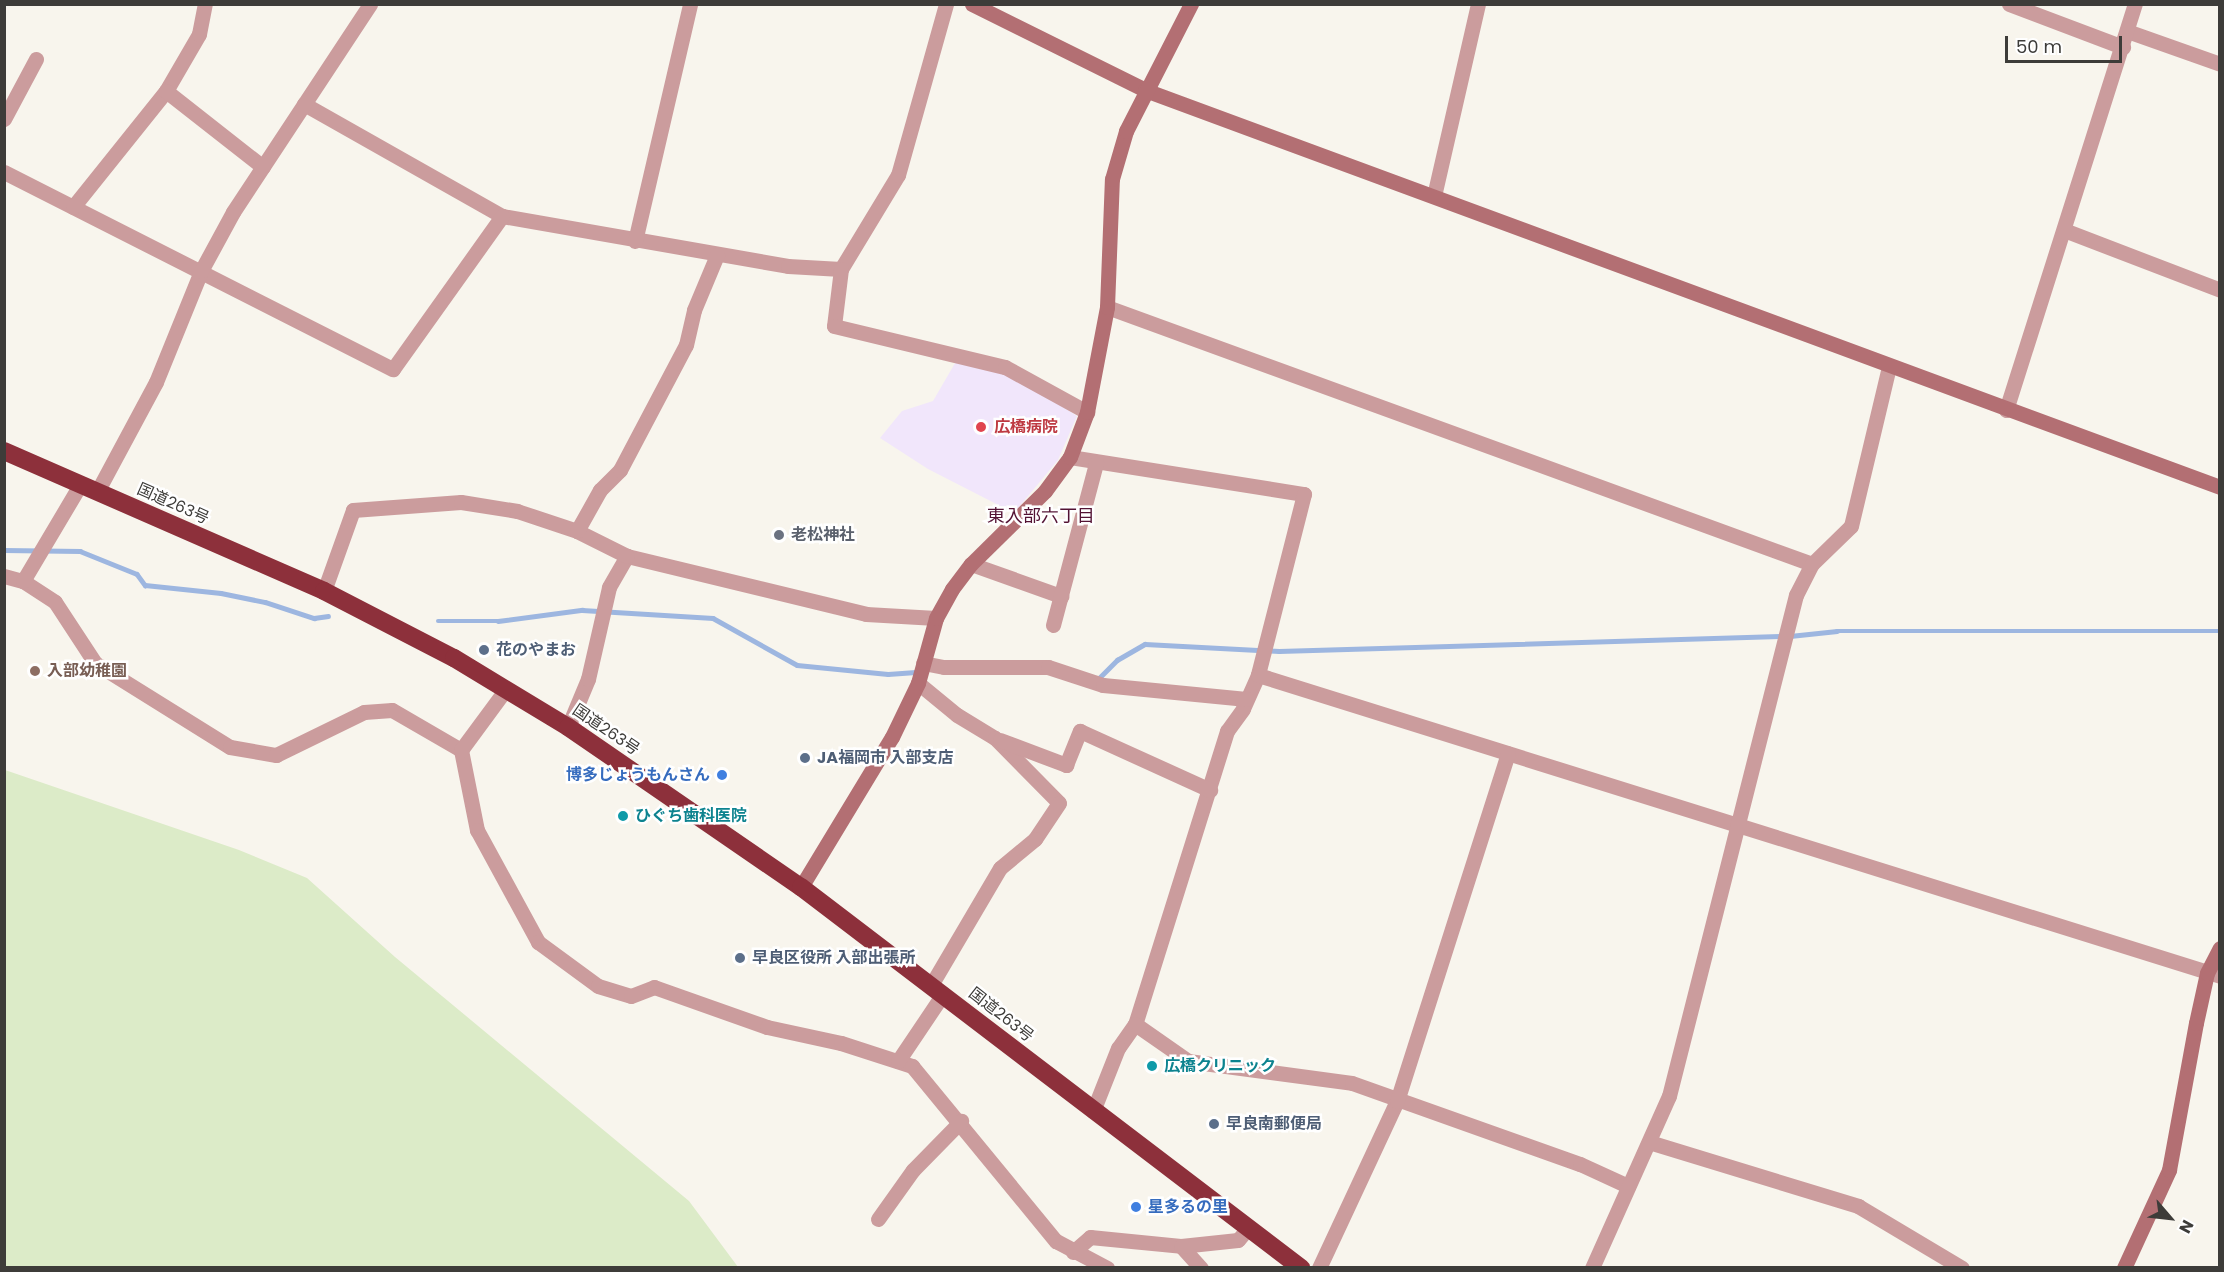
<!DOCTYPE html>
<html>
<head>
<meta charset="utf-8">
<style>
  body { margin:0 }
  #map { position:relative; width:2224px; height:1272px; overflow:hidden; background:#f8f5ed; font-family:Poppins,"Noto Sans JP",sans-serif }
  div>[style] { position:absolute }
  .medical>* { inset:0; background:#f1e6fb }
  .green>* { inset:0; background:#dcebc8 }
  .stream>* { height:4.5px; margin:-2.25px; padding:0 2.25px; transform-origin:2.25px; border-radius:2.25px; background:#9db6e0 }
  .street>* { height:15px; margin:-7.5px; padding:0 7.5px; transform-origin:7.5px; border-radius:7.5px; background:#cb9c9d }
  .secondary>* { height:15px; margin:-7.5px; padding:0 7.5px; transform-origin:7.5px; border-radius:7.5px; background:#b36f73 }
  .highway>* { height:18px; margin:-9px; padding:0 9px; transform-origin:9px; border-radius:9px; background:#8d303b }
  .dots>* { width:16px; height:16px; translate:-50% -50%; box-sizing:border-box; border:3px solid #fff; border-radius:50% }
  span { translate:-50% -50%; white-space:nowrap; text-align:center; line-height:1.15; -webkit-text-stroke:5px #fff; paint-order:stroke }
  .health-label { font-size:16px; color:#be3a42; font-weight:700 }
  .left { translate:0 -50%; text-align:left }
  .street-label { font-size:16px; color:#3d3c39 }
  .worship-label { font-size:16px; color:#5b616d; font-weight:700 }
  .service-label { font-size:16px; color:#4e5e75; font-weight:700 }
  .education-label { font-size:16px; color:#785e54; font-weight:700 }
  .shop-label { font-size:16px; color:#366cbe; font-weight:700 }
  .right { translate:-100% -50%; text-align:right }
  .culture-label { font-size:16px; color:#0d838f; font-weight:700 }
  .neighbourhood-label { font-size:18px; color:#531334 }
  .frame { position:absolute; inset:0; border:6px solid #3d3c39; pointer-events:none }
  .north { position:absolute; left:2140px; top:1188px; width:60px; height:60px; -webkit-text-stroke:4px #fff; paint-order:stroke; rotate:118deg; font-size:16px; font-weight:700; line-height:24px; text-align:center; color:#3d3c39 }
  .north::after { content:''; display:block; margin:auto; width:21px; height:27px; background:#3d3c39; clip-path:polygon(50% 0,100% 100%,50% 72%,0 100%) }
  .scale { position:absolute; left:2005px; top:36px; width:117px; height:27px; box-sizing:border-box; border:3px solid #3d3c39; border-top:0; padding-left:8px; font-size:18px; line-height:21px; white-space:nowrap; color:#3d3c39; -webkit-text-stroke:4px #fff; paint-order:stroke }
</style>
</head>
<body>
<div id="map">
  <div class="medical">
    <div style="clip-path:polygon(958px 358px,1005px 369px,1077px 416px,1058px 460px,1014px 513px,928px 469px,880px 438px,902px 411px,933px 401px)"></div>
  </div>
  <div class="green">
    <div style="clip-path:polygon(5px 770px,239px 850px,307px 878px,395px 957px,689px 1201px,738px 1267px,5px 1267px)"></div>
  </div>
  <div class="stream">
    <div style="left:4px;top:550px;width:76px;rotate:0.8deg"></div>
    <div style="left:80px;top:551px;width:61px;rotate:22deg"></div>
    <div style="left:137px;top:574px;width:14px;rotate:54deg"></div>
    <div style="left:145px;top:585px;width:76px;rotate:6deg"></div>
    <div style="left:221px;top:593px;width:45px;rotate:11.6deg"></div>
    <div style="left:265px;top:602px;width:52px;rotate:18.1deg"></div>
    <div style="left:314px;top:618px;width:14px;rotate:-8deg"></div>
    <div style="left:438px;top:621px;width:60px"></div>
    <div style="left:498px;top:621px;width:85px;rotate:-7.5deg"></div>
    <div style="left:582px;top:610px;width:131px;rotate:3.5deg"></div>
    <div style="left:713px;top:618px;width:96px;rotate:29.2deg"></div>
    <div style="left:797px;top:665px;width:91px;rotate:5.6deg"></div>
    <div style="left:888px;top:674px;width:31px;rotate:-4deg"></div>
    <div style="left:1790px;top:636px;width:47px;rotate:-6.1deg"></div>
    <div style="left:1837px;top:631px;width:383px"></div>
    <div style="left:1098px;top:679px;width:27px;rotate:-45deg"></div>
    <div style="left:1117px;top:660px;width:32px;rotate:-30deg"></div>
    <div style="left:1145px;top:644px;width:134px;rotate:3deg"></div>
    <div style="left:1279px;top:651px;width:502px;rotate:-1.71deg"></div>
  </div>
  <div class="street">
    <div style="left:2009px;top:4px;width:122px;rotate:20.7deg"></div>
    <div style="left:2127px;top:31px;width:99px;rotate:19.5deg"></div>
    <div style="left:166px;top:91px;width:66px;rotate:-59.9deg"></div>
    <div style="left:199px;top:34px;width:31px;rotate:-79deg"></div>
    <div style="left:304px;top:104px;width:227px;rotate:29.5deg"></div>
    <div style="left:502px;top:216px;width:290px;rotate:9.9deg"></div>
    <div style="left:788px;top:266px;width:53px;rotate:3.2deg"></div>
    <div style="left:841px;top:269px;width:110px;rotate:-58.8deg"></div>
    <div style="left:898px;top:175px;width:178px;rotate:-74.3deg"></div>
    <div style="left:4px;top:119px;width:68px;rotate:-61.9deg"></div>
    <div style="left:4px;top:172px;width:436px;rotate:26.9deg"></div>
    <div style="left:393px;top:369px;width:188px;rotate:-54.5deg"></div>
    <div style="left:1434px;top:196px;width:197px;rotate:-77.1deg"></div>
    <div style="left:73px;top:207px;width:149px;rotate:-51.3deg"></div>
    <div style="left:166px;top:91px;width:123px;rotate:38.1deg"></div>
    <div style="left:2064px;top:230px;width:167px;rotate:21deg"></div>
    <div style="left:635px;top:241px;width:243px;rotate:-76.9deg"></div>
    <div style="left:841px;top:269px;width:57px;rotate:97deg"></div>
    <div style="left:834px;top:326px;width:176px;rotate:13.5deg"></div>
    <div style="left:1005px;top:367px;width:94px;rotate:28.8deg"></div>
    <div style="left:1107px;top:307px;width:750px;rotate:20.03deg"></div>
    <div style="left:2006px;top:410px;width:426px;rotate:-72.4deg"></div>
    <div style="left:1070px;top:457px;width:237px;rotate:9deg"></div>
    <div style="left:1304px;top:494px;width:187px;rotate:104.3deg"></div>
    <div style="left:1258px;top:675px;width:37px;rotate:114deg"></div>
    <div style="left:1243px;top:709px;width:27px;rotate:126deg"></div>
    <div style="left:1227px;top:731px;width:307px;rotate:107.4deg"></div>
    <div style="left:1135px;top:1024px;width:29px;rotate:125deg"></div>
    <div style="left:1118px;top:1048px;width:68px;rotate:111.6deg"></div>
    <div style="left:97px;top:492px;width:125px;rotate:-61.8deg"></div>
    <div style="left:156px;top:382px;width:120px;rotate:-67.9deg"></div>
    <div style="left:201px;top:271px;width:67px;rotate:-61.5deg"></div>
    <div style="left:233px;top:212px;width:249px;rotate:-56.6deg"></div>
    <div style="left:627px;top:556px;width:246px;rotate:13.6deg"></div>
    <div style="left:866px;top:614px;width:70px;rotate:3.3deg"></div>
    <div style="left:971px;top:564px;width:96px;rotate:19.6deg"></div>
    <div style="left:4px;top:576px;width:20px;rotate:15deg"></div>
    <div style="left:23px;top:581px;width:38px;rotate:33deg"></div>
    <div style="left:55px;top:602px;width:73px;rotate:56.7deg"></div>
    <div style="left:95px;top:663px;width:159px;rotate:31.9deg"></div>
    <div style="left:230px;top:747px;width:47px;rotate:9.9deg"></div>
    <div style="left:276px;top:755px;width:98px;rotate:-26deg"></div>
    <div style="left:364px;top:712px;width:28px;rotate:-4deg"></div>
    <div style="left:392px;top:710px;width:80px;rotate:30.1deg"></div>
    <div style="left:461px;top:750px;width:82px;rotate:78.7deg"></div>
    <div style="left:477px;top:830px;width:128px;rotate:61.4deg"></div>
    <div style="left:538px;top:942px;width:74px;rotate:36.3deg"></div>
    <div style="left:598px;top:986px;width:34px;rotate:17deg"></div>
    <div style="left:631px;top:996px;width:25px;rotate:-21deg"></div>
    <div style="left:654px;top:987px;width:120px;rotate:19.5deg"></div>
    <div style="left:767px;top:1027px;width:76px;rotate:12.2deg"></div>
    <div style="left:841px;top:1043px;width:75px;rotate:17.9deg"></div>
    <div style="left:912px;top:1066px;width:227px;rotate:50.6deg"></div>
    <div style="left:1056px;top:1241px;width:58px;rotate:27.9deg"></div>
    <div style="left:23px;top:581px;width:112px;rotate:-59.3deg"></div>
    <div style="left:324px;top:591px;width:86px;rotate:-70.3deg"></div>
    <div style="left:353px;top:510px;width:108px;rotate:-4.2deg"></div>
    <div style="left:461px;top:502px;width:57px;rotate:9.1deg"></div>
    <div style="left:517px;top:511px;width:63px;rotate:18.4deg"></div>
    <div style="left:1053px;top:625px;width:168px;rotate:-75.1deg"></div>
    <div style="left:923px;top:663px;width:21px;rotate:11deg"></div>
    <div style="left:944px;top:667px;width:104px"></div>
    <div style="left:1048px;top:667px;width:58px;rotate:18.1deg"></div>
    <div style="left:1103px;top:685px;width:144px;rotate:5.6deg"></div>
    <div style="left:1258px;top:675px;width:1008px;rotate:17.37deg"></div>
    <div style="left:918px;top:683px;width:50px;rotate:39.4deg"></div>
    <div style="left:957px;top:715px;width:44px;rotate:31.2deg"></div>
    <div style="left:995px;top:738px;width:91px;rotate:45.4deg"></div>
    <div style="left:1059px;top:803px;width:43px;rotate:123.7deg"></div>
    <div style="left:1035px;top:839px;width:45px;rotate:140.4deg"></div>
    <div style="left:1000px;top:868px;width:136px;rotate:120.5deg"></div>
    <div style="left:568px;top:727px;width:52px;rotate:-67.4deg"></div>
    <div style="left:588px;top:679px;width:94px;rotate:-77.1deg"></div>
    <div style="left:609px;top:587px;width:36px;rotate:-60deg"></div>
    <div style="left:627px;top:556px;width:56px;rotate:-153.4deg"></div>
    <div style="left:577px;top:531px;width:47px;rotate:-60.7deg"></div>
    <div style="left:600px;top:490px;width:28px;rotate:-45deg"></div>
    <div style="left:620px;top:470px;width:141px;rotate:-62.2deg"></div>
    <div style="left:686px;top:345px;width:36px;rotate:-77deg"></div>
    <div style="left:694px;top:310px;width:60px;rotate:-67.3deg"></div>
    <div style="left:1000px;top:740px;width:71px;rotate:20.7deg"></div>
    <div style="left:1066px;top:765px;width:37px;rotate:-68deg"></div>
    <div style="left:1080px;top:731px;width:143px;rotate:24.4deg"></div>
    <div style="left:461px;top:750px;width:76px;rotate:-53.6deg"></div>
    <div style="left:1135px;top:1024px;width:65px;rotate:34.9deg"></div>
    <div style="left:1188px;top:1061px;width:165px;rotate:7.6deg"></div>
    <div style="left:1352px;top:1083px;width:242px;rotate:19.6deg"></div>
    <div style="left:1580px;top:1164px;width:53px;rotate:24.6deg"></div>
    <div style="left:898px;top:1061px;width:81px;rotate:-56.1deg"></div>
    <div style="left:1649px;top:1142px;width:219px;rotate:17deg"></div>
    <div style="left:1858px;top:1206px;width:121px;rotate:30.8deg"></div>
    <div style="left:878px;top:1219px;width:60px;rotate:-54.5deg"></div>
    <div style="left:913px;top:1170px;width:69px;rotate:-45.6deg"></div>
    <div style="left:1181px;top:1246px;width:30px;rotate:48deg"></div>
    <div style="left:1073px;top:1252px;width:23px;rotate:-41deg"></div>
    <div style="left:1090px;top:1237px;width:91px;rotate:5.6deg"></div>
    <div style="left:1181px;top:1246px;width:57px;rotate:-6deg"></div>
    <div style="left:1238px;top:1240px;width:16px;rotate:-50deg"></div>
    <div style="left:1319px;top:1268px;width:184px;rotate:-65deg"></div>
    <div style="left:1397px;top:1101px;width:365px;rotate:-72.3deg"></div>
    <div style="left:1592px;top:1268px;width:188px;rotate:-65.9deg"></div>
    <div style="left:1669px;top:1096px;width:517px;rotate:-75.78deg"></div>
    <div style="left:1796px;top:595px;width:35px;rotate:-63deg"></div>
    <div style="left:1812px;top:564px;width:54px;rotate:-44.3deg"></div>
    <div style="left:1851px;top:526px;width:163px;rotate:-76.6deg"></div>
  </div>
  <div class="secondary">
    <div style="left:972px;top:4px;width:193px;rotate:26.4deg"></div>
    <div style="left:1145px;top:90px;width:1146px;rotate:20.27deg"></div>
    <div style="left:801px;top:887px;width:175px;rotate:-58.8deg"></div>
    <div style="left:892px;top:737px;width:60px;rotate:-64.3deg"></div>
    <div style="left:918px;top:683px;width:67px;rotate:-74.5deg"></div>
    <div style="left:936px;top:618px;width:33px;rotate:-61deg"></div>
    <div style="left:952px;top:589px;width:31px;rotate:-53deg"></div>
    <div style="left:971px;top:564px;width:104px;rotate:-44.6deg"></div>
    <div style="left:1045px;top:491px;width:42px;rotate:-53.7deg"></div>
    <div style="left:1070px;top:457px;width:48px;rotate:-69.3deg"></div>
    <div style="left:1087px;top:412px;width:107px;rotate:-79.2deg"></div>
    <div style="left:1107px;top:307px;width:128px;rotate:-87.8deg"></div>
    <div style="left:1112px;top:179px;width:50px;rotate:-73.7deg"></div>
    <div style="left:1126px;top:131px;width:143px;rotate:-62.9deg"></div>
    <div style="left:2124px;top:1268px;width:108px;rotate:-65.3deg"></div>
    <div style="left:2169px;top:1170px;width:149px;rotate:-79.6deg"></div>
    <div style="left:2196px;top:1023px;width:51px;rotate:-77.6deg"></div>
    <div style="left:2207px;top:973px;width:28px;rotate:-63deg"></div>
  </div>
  <div class="highway">
    <div style="left:4px;top:451px;width:349px;rotate:23.6deg"></div>
    <div style="left:324px;top:591px;width:146px;rotate:27.3deg"></div>
    <div style="left:454px;top:658px;width:133px;rotate:31.2deg"></div>
    <div style="left:568px;top:727px;width:283px;rotate:34.5deg"></div>
    <div style="left:801px;top:887px;width:629px;rotate:37.31deg"></div>
  </div>
  <div class="dots">
    <div style="left:981px;top:427px;background:#e0444e"></div>
    <div style="left:779px;top:535px;background:#6b7280"></div>
    <div style="left:484px;top:650px;background:#5c6f8a"></div>
    <div style="left:35px;top:671px;background:#8d6e63"></div>
    <div style="left:805px;top:758px;background:#5c6f8a"></div>
    <div style="left:722px;top:775px;background:#3f7fe0"></div>
    <div style="left:623px;top:816px;background:#0f9aa8"></div>
    <div style="left:740px;top:958px;background:#5c6f8a"></div>
    <div style="left:1152px;top:1066px;background:#0f9aa8"></div>
    <div style="left:1214px;top:1124px;background:#5c6f8a"></div>
    <div style="left:1136px;top:1207px;background:#3f7fe0"></div>
  </div>
  <div class="health-label">
    <span class="left" style="left:994px;top:427px">広橋病院</span>
  </div>
  <div class="street-label">
    <span style="left:173px;top:504px;rotate:24deg">国道263号</span>
    <span style="left:606px;top:730px;rotate:34deg">国道263号</span>
    <span style="left:1001px;top:1015px;rotate:38deg">国道263号</span>
  </div>
  <div class="worship-label">
    <span class="left" style="left:791px;top:535px">老松神社</span>
  </div>
  <div class="service-label">
    <span class="left" style="left:496px;top:650px">花のやまお</span>
    <span class="left" style="left:817px;top:758px">JA福岡市 入部支店</span>
    <span class="left" style="left:752px;top:958px">早良区役所 入部出張所</span>
    <span class="left" style="left:1226px;top:1124px">早良南郵便局</span>
  </div>
  <div class="education-label">
    <span class="left" style="left:47px;top:671px">入部幼稚園</span>
  </div>
  <div class="shop-label">
    <span class="right" style="left:710px;top:775px">博多じょうもんさん</span>
    <span class="left" style="left:1148px;top:1207px">星多るの里</span>
  </div>
  <div class="culture-label">
    <span class="left" style="left:635px;top:816px">ひぐち歯科医院</span>
    <span class="left" style="left:1164px;top:1066px">広橋クリニック</span>
  </div>
  <div class="neighbourhood-label">
    <span style="left:1041px;top:516px">東入部六丁目</span>
  </div>
  <div class="frame"></div>
  <div class="north">N</div>
  <div class="scale">50 m</div>
</div>
</body>
</html>
